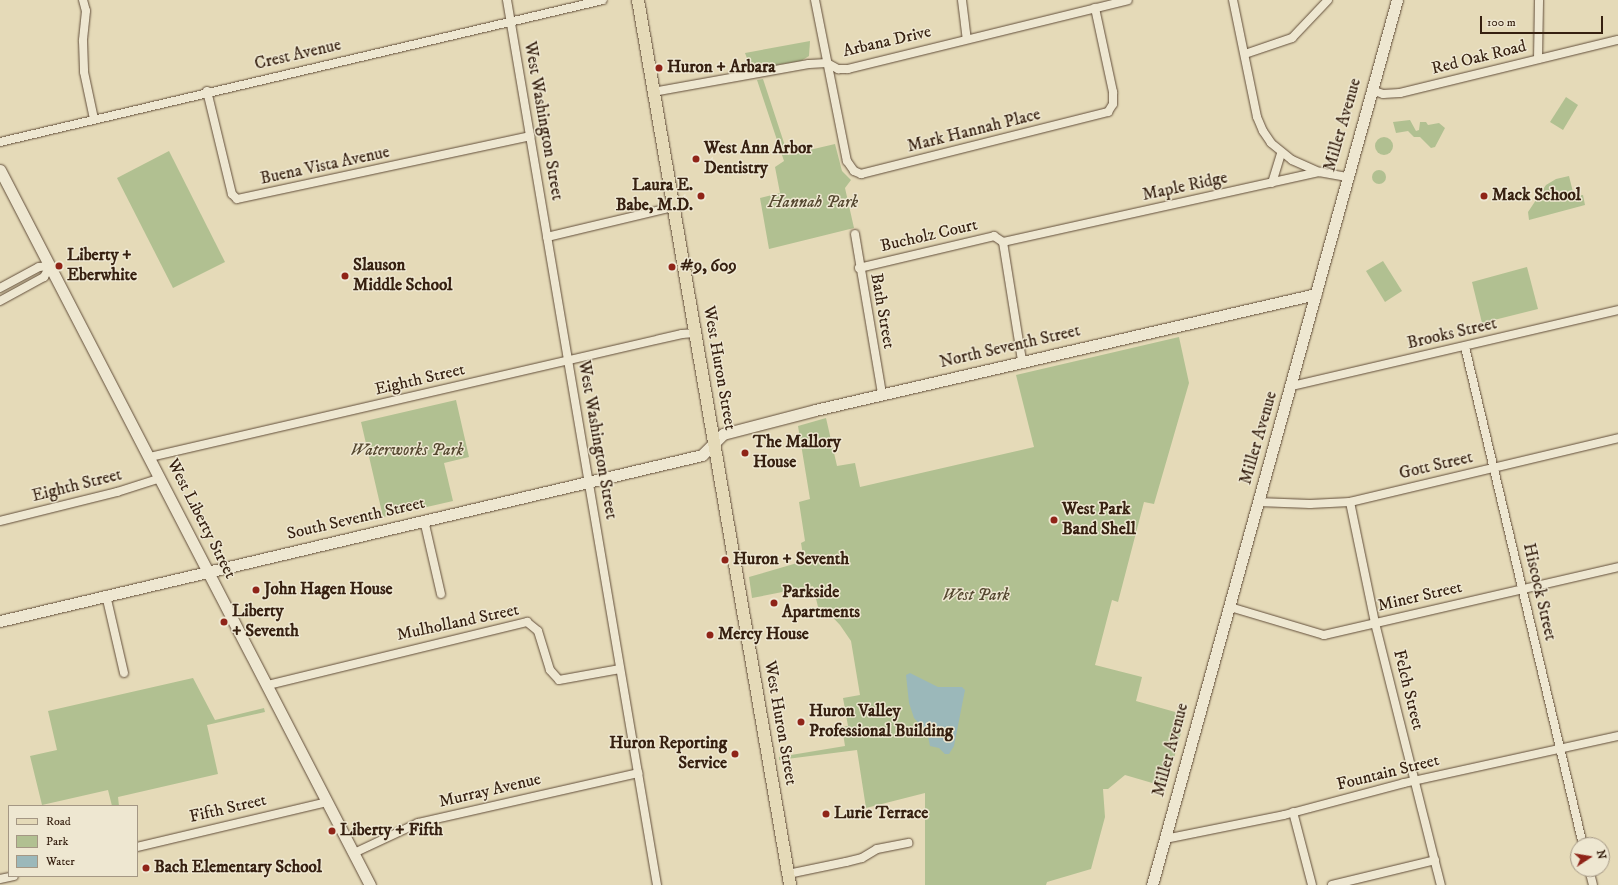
<!DOCTYPE html>
<html>
<head>
<meta charset="utf-8">
<style>
  body { margin:0 }
  #map { position:relative; width:1618px; height:885px; overflow:hidden; background:#e5dab8; font-family:"IM FELL DW Pica",serif }
  div>[style] { position:absolute }
  .green>* { inset:0; background:#b1c091 }
  .round { border-radius:50% }
  .water>* { inset:0; background:#9bb8ba }
  .roads { filter:drop-shadow(0 0 1px #624e3a) drop-shadow(0 0 1px #624e3a) }
  .street>* { height:8px; margin:-4px; padding:0 4px; transform-origin:4px; border-radius:4px; background:#eee7d1 }
  .secondary>* { height:11px; margin:-5.5px; padding:0 5.5px; transform-origin:5.5px; border-radius:5.5px; background:#eee7d1 }
  .primary>* { height:12px; margin:-6px; padding:0 6px; transform-origin:6px; border-radius:6px; background:#e5dab8 }
  .dots>* { width:11px; height:11px; translate:-50% -50%; box-sizing:border-box; border:2px solid #eee7d1; border-radius:50% }
  span { translate:-50% -50%; white-space:nowrap; text-align:center; line-height:1.15; -webkit-text-stroke:3px #eee7d1; paint-order:stroke }
  .street-label { font-size:17px; color:#362010 }
  .poi-label { font-size:17px; color:#362010; font-weight:700 }
  .left { translate:0 -50%; text-align:left }
  .right { translate:-100% -50%; text-align:right }
  .park-label { font-size:17px; color:#554830; font-style:italic }
  .legend { position:absolute; left:8px; top:805px; width:130px; height:72px; box-sizing:border-box; background:#eee7d1; border:1px solid #a49784; margin:0; padding:5px 7px; list-style:none; font-size:12px; color:#362010 }
  .legend li { display:flex; align-items:center; gap:8px; height:20px }
  .legend b { width:20px; border:1px solid #a49784 }
  .north { position:absolute; left:1570px; top:837px; width:40px; height:40px; box-sizing:border-box; background:#eee7d1; border:1px solid #a49784; border-radius:50%; rotate:78deg; font-size:11px; font-weight:700; line-height:16px; text-align:center; color:#362010 }
  .north::after { content:''; display:block; margin:auto; width:14px; height:18px; background:#8f2418; clip-path:polygon(50% 0,100% 100%,50% 72%,0 100%) }
  .scale { position:absolute; left:1480px; top:16px; width:123px; height:18px; box-sizing:border-box; border:2px solid #362010; border-top:0; padding-left:5px; font-size:12px; line-height:14px; white-space:nowrap; color:#362010; -webkit-text-stroke:3px #eee7d1; paint-order:stroke }
</style>
</head>
<body>
<div id="map">
  <div class="green">
    <div style="clip-path:polygon(810px 41px,809px 56px,801px 61px,751px 69px,745px 53px)"></div>
    <div style="clip-path:polygon(763px 79px,788px 155px,835px 144px,842px 171px,851px 180px,845px 188px,854px 228px,769px 249px,760px 198px,780px 193px,775px 167px,784px 161px,757px 80px)"></div>
    <div style="clip-path:polygon(1566px 97px,1578px 105px,1563px 130px,1550px 122px)"></div>
    <div style="clip-path:polygon(1410px 120px,1416px 131px,1419px 130px,1420px 122px,1426px 122px,1428px 125px,1439px 123px,1445px 128px,1435px 147px,1431px 148px,1420px 137px,1414px 137px,1408px 131px,1396px 133px,1393px 122px)"></div>
    <div class="round" style="left:1375px;top:137px;width:18px;height:18px"></div>
    <div style="clip-path:polygon(169px 151px,225px 262px,173px 288px,117px 178px)"></div>
    <div class="round" style="left:1372px;top:170px;width:14px;height:14px"></div>
    <div style="clip-path:polygon(1569px 176px,1574px 196px,1583px 195px,1585px 205px,1529px 220px,1528px 212px,1546px 185px,1556px 179px)"></div>
    <div style="clip-path:polygon(1383px 261px,1402px 291px,1385px 302px,1366px 271px)"></div>
    <div style="clip-path:polygon(1527px 267px,1538px 309px,1482px 323px,1472px 282px)"></div>
    <div style="clip-path:polygon(1179px 337px,1189px 383px,1154px 504px,1144px 502px,1118px 602px,1112px 600px,1095px 665px,1142px 677px,1136px 701px,1186px 715px,1166px 787px,1125px 775px,1108px 789px,1103px 789px,1105px 817px,1091px 869px,1047px 882px,1046px 885px,925px 885px,925px 793px,866px 808px,857px 750px,779px 760px,779px 757px,845px 746px,842px 727px,848px 726px,843px 698px,860px 695px,851px 641px,840px 625px,823px 607px,818px 607px,813px 586px,752px 598px,749px 577px,804px 561px,801px 543px,805px 541px,799px 502px,810px 499px,798px 426px,826px 418px,837px 466px,855px 463px,860px 487px,1034px 447px,1016px 375px)"></div>
    <div style="clip-path:polygon(456px 400px,469px 457px,444px 463px,453px 501px,383px 517px,361px 422px)"></div>
    <div style="clip-path:polygon(193px 678px,215px 720px,264px 708px,265px 712px,207px 725px,218px 774px,118px 797px,119px 806px,112px 806px,108px 790px,42px 805px,30px 756px,57px 750px,48px 711px)"></div>
  </div>
  <div class="water">
    <div style="clip-path:polygon(910px 673px,938px 687px,962px 687px,965px 690px,954px 746px,949px 754px,945px 754px,939px 748px,930px 746px,927px 732px,914px 718px,909px 703px,906px 675px)"></div>
  </div>
  <div class="roads">
    <div class="street">
      <div style="left:83px;top:0;width:11px;rotate:75deg"></div>
      <div style="left:86px;top:11px;width:30px;rotate:96deg"></div>
      <div style="left:83px;top:41px;width:31px;rotate:88deg"></div>
      <div style="left:84px;top:72px;width:48px;rotate:78deg"></div>
      <div style="left:507px;top:0;width:898px;rotate:80.38deg"></div>
      <div style="left:815px;top:0;width:164px;rotate:78.8deg"></div>
      <div style="left:847px;top:161px;width:12px;rotate:55deg"></div>
      <div style="left:854px;top:171px;width:8px;rotate:23deg"></div>
      <div style="left:861px;top:174px;width:255px;rotate:-14.1deg"></div>
      <div style="left:1108px;top:112px;width:9px;rotate:-58deg"></div>
      <div style="left:1113px;top:104px;width:12px;rotate:-90deg"></div>
      <div style="left:1113px;top:92px;width:86px;rotate:-102.1deg"></div>
      <div style="left:962px;top:0;width:39px;rotate:83deg"></div>
      <div style="left:1233px;top:0;width:119px;rotate:78.4deg"></div>
      <div style="left:1257px;top:117px;width:15px;rotate:67deg"></div>
      <div style="left:1263px;top:131px;width:14px;rotate:56deg"></div>
      <div style="left:1271px;top:143px;width:27px;rotate:39deg"></div>
      <div style="left:1292px;top:160px;width:30px;rotate:24deg"></div>
      <div style="left:1319px;top:172px;width:27px;rotate:10deg"></div>
      <div style="left:1245px;top:54px;width:50px;rotate:-18.8deg"></div>
      <div style="left:1292px;top:38px;width:52px;rotate:-46.5deg"></div>
      <div style="left:1538px;top:59px;width:59px;rotate:-89deg"></div>
      <div style="left:1371px;top:90px;width:13px;rotate:18deg"></div>
      <div style="left:1383px;top:94px;width:17px;rotate:-3deg"></div>
      <div style="left:1400px;top:93px;width:224px;rotate:-13.7deg"></div>
      <div style="left:207px;top:91px;width:106px;rotate:76.4deg"></div>
      <div style="left:232px;top:194px;width:7px;rotate:45deg"></div>
      <div style="left:237px;top:199px;width:300px;rotate:-12.1deg"></div>
      <div style="left:653px;top:92px;width:158px;rotate:-10.2deg"></div>
      <div style="left:809px;top:64px;width:18px;rotate:-3deg"></div>
      <div style="left:827px;top:63px;width:13px;rotate:29deg"></div>
      <div style="left:838px;top:69px;width:10px"></div>
      <div style="left:848px;top:69px;width:288px;rotate:-13.8deg"></div>
      <div style="left:0;top:142px;width:619px;rotate:-13.25deg"></div>
      <div style="left:1272px;top:183px;width:31px;rotate:-73deg"></div>
      <div style="left:855px;top:234px;width:162px;rotate:80.4deg"></div>
      <div style="left:547px;top:237px;width:130px;rotate:-13.4deg"></div>
      <div style="left:1003px;top:242px;width:324px;rotate:-12.5deg"></div>
      <div style="left:1003px;top:242px;width:121px;rotate:80.9deg"></div>
      <div style="left:859px;top:268px;width:139px;rotate:-13.3deg"></div>
      <div style="left:994px;top:236px;width:11px;rotate:34deg"></div>
      <div style="left:0;top:288px;width:44px;rotate:-28.3deg"></div>
      <div style="left:39px;top:267px;width:11px;rotate:-5deg"></div>
      <div style="left:0;top:301px;width:50px;rotate:-28.6deg"></div>
      <div style="left:44px;top:277px;width:13px;rotate:-61deg"></div>
      <div style="left:1465px;top:347px;width:512px;rotate:76.67deg"></div>
      <div style="left:1292px;top:386px;width:335px;rotate:-13.1deg"></div>
      <div style="left:150px;top:457px;width:546px;rotate:-13.02deg"></div>
      <div style="left:682px;top:334px;width:13px;rotate:-4deg"></div>
      <div style="left:1258px;top:502px;width:52px;rotate:2.2deg"></div>
      <div style="left:1310px;top:504px;width:40px;rotate:-2.9deg"></div>
      <div style="left:1350px;top:502px;width:276px;rotate:-13.4deg"></div>
      <div style="left:1350px;top:502px;width:124px;rotate:78.3deg"></div>
      <div style="left:1375px;top:623px;width:270px;rotate:75.9deg"></div>
      <div style="left:424px;top:520px;width:76px;rotate:77.1deg"></div>
      <div style="left:0;top:521px;width:121px;rotate:-13.9deg"></div>
      <div style="left:117px;top:492px;width:46px;rotate:-17.7deg"></div>
      <div style="left:106px;top:595px;width:80px;rotate:77deg"></div>
      <div style="left:1230px;top:607px;width:98px;rotate:16.6deg"></div>
      <div style="left:1324px;top:635px;width:302px;rotate:-13deg"></div>
      <div style="left:268px;top:685px;width:267px;rotate:-13.7deg"></div>
      <div style="left:527px;top:622px;width:14px;rotate:39deg"></div>
      <div style="left:538px;top:631px;width:41px;rotate:72.9deg"></div>
      <div style="left:550px;top:670px;width:13px;rotate:48deg"></div>
      <div style="left:559px;top:680px;width:62px;rotate:-10.2deg"></div>
      <div style="left:1293px;top:812px;width:75px;rotate:75.4deg"></div>
      <div style="left:1165px;top:839px;width:121px;rotate:-11.4deg"></div>
      <div style="left:1284px;top:815px;width:124px;rotate:-14.9deg"></div>
      <div style="left:1404px;top:783px;width:219px;rotate:-12.4deg"></div>
      <div style="left:137px;top:847px;width:195px;rotate:-13.3deg"></div>
      <div style="left:354px;top:853px;width:71px;rotate:-25.1deg"></div>
      <div style="left:418px;top:823px;width:226px;rotate:-12.8deg"></div>
      <div style="left:1589px;top:869px;width:16px;rotate:76deg"></div>
      <div style="left:788px;top:874px;width:59px;rotate:-11.7deg"></div>
      <div style="left:846px;top:862px;width:16px;rotate:-14deg"></div>
      <div style="left:862px;top:858px;width:17px;rotate:-31deg"></div>
      <div style="left:877px;top:849px;width:32px;rotate:-11deg"></div>
      <div style="left:0;top:879px;width:14px;rotate:-12deg"></div>
      <div style="left:1332px;top:885px;width:106px;rotate:-13.6deg"></div>
    </div>
    <div class="secondary">
      <div style="left:0;top:170px;width:805px;rotate:62.64deg"></div>
      <div style="left:0;top:621px;width:721px;rotate:-13.3deg"></div>
      <div style="left:702px;top:455px;width:30px;rotate:-45deg"></div>
      <div style="left:723px;top:434px;width:95px;rotate:-14.6deg"></div>
      <div style="left:815px;top:410px;width:514px;rotate:-13.04deg"></div>
      <div style="left:1152px;top:885px;width:918px;rotate:-74.53deg"></div>
    </div>
    <div class="primary">
      <div style="left:638px;top:0;width:898px;rotate:80.25deg"></div>
    </div>
  </div>
  <div class="dots">
    <div style="left:659px;top:68px;background:#8f2418"></div>
    <div style="left:696px;top:159px;background:#8f2418"></div>
    <div style="left:701px;top:196px;background:#8f2418"></div>
    <div style="left:1484px;top:196px;background:#8f2418"></div>
    <div style="left:59px;top:266px;background:#8f2418"></div>
    <div style="left:672px;top:267px;background:#8f2418"></div>
    <div style="left:345px;top:276px;background:#8f2418"></div>
    <div style="left:745px;top:453px;background:#8f2418"></div>
    <div style="left:1054px;top:520px;background:#8f2418"></div>
    <div style="left:725px;top:560px;background:#8f2418"></div>
    <div style="left:256px;top:590px;background:#8f2418"></div>
    <div style="left:774px;top:603px;background:#8f2418"></div>
    <div style="left:224px;top:622px;background:#8f2418"></div>
    <div style="left:710px;top:635px;background:#8f2418"></div>
    <div style="left:801px;top:722px;background:#8f2418"></div>
    <div style="left:735px;top:754px;background:#8f2418"></div>
    <div style="left:826px;top:814px;background:#8f2418"></div>
    <div style="left:332px;top:831px;background:#8f2418"></div>
    <div style="left:146px;top:868px;background:#8f2418"></div>
  </div>
  <div class="street-label">
    <span style="left:887px;top:42px;rotate:-13deg">Arbana Drive</span>
    <span style="left:298px;top:55px;rotate:-13deg">Crest Avenue</span>
    <span style="left:1479px;top:58px;rotate:-14deg">Red Oak Road</span>
    <span style="left:543px;top:121px;rotate:80deg">West Washington Street</span>
    <span style="left:1343px;top:125px;rotate:-74deg">Miller Avenue</span>
    <span style="left:974px;top:131px;rotate:-14deg">Mark Hannah Place</span>
    <span style="left:325px;top:166px;rotate:-12deg">Buena Vista Avenue</span>
    <span style="left:1185px;top:187px;rotate:-12deg">Maple Ridge</span>
    <span style="left:929px;top:236px;rotate:-13deg">Bucholz Court</span>
    <span style="left:882px;top:311px;rotate:80deg">Bath Street</span>
    <span style="left:1452px;top:334px;rotate:-13deg">Brooks Street</span>
    <span style="left:1010px;top:347px;rotate:-13deg">North Seventh Street</span>
    <span style="left:719px;top:368px;rotate:80deg">West Huron Street</span>
    <span style="left:420px;top:380px;rotate:-13deg">Eighth Street</span>
    <span style="left:1259px;top:438px;rotate:-74deg">Miller Avenue</span>
    <span style="left:597px;top:440px;rotate:80deg">West Washington Street</span>
    <span style="left:1436px;top:466px;rotate:-13deg">Gott Street</span>
    <span style="left:77px;top:486px;rotate:-14deg">Eighth Street</span>
    <span style="left:201px;top:519px;rotate:63deg">West Liberty Street</span>
    <span style="left:356px;top:519px;rotate:-13deg">South Seventh Street</span>
    <span style="left:1539px;top:592px;rotate:77deg">Hiscock Street</span>
    <span style="left:1420px;top:597px;rotate:-13deg">Miner Street</span>
    <span style="left:458px;top:623px;rotate:-12deg">Mulholland Street</span>
    <span style="left:1408px;top:690px;rotate:76deg">Felch Street</span>
    <span style="left:780px;top:723px;rotate:80deg">West Huron Street</span>
    <span style="left:1171px;top:750px;rotate:-75deg">Miller Avenue</span>
    <span style="left:1388px;top:773px;rotate:-14deg">Fountain Street</span>
    <span style="left:490px;top:791px;rotate:-13deg">Murray Avenue</span>
    <span style="left:228px;top:809px;rotate:-13deg">Fifth Street</span>
  </div>
  <div class="poi-label">
    <span class="left" style="left:667px;top:68px">Huron + Arbara</span>
    <span class="left" style="left:704px;top:159px">West Ann Arbor<br>Dentistry</span>
    <span class="right" style="left:693px;top:196px">Laura E.<br>Babe, M.D.</span>
    <span class="left" style="left:1492px;top:196px">Mack School</span>
    <span class="left" style="left:67px;top:266px">Liberty +<br>Eberwhite</span>
    <span class="left" style="left:353px;top:276px">Slauson<br>Middle School</span>
    <span class="left" style="left:680px;top:267px">#9, 609</span>
    <span class="left" style="left:753px;top:453px">The Mallory<br>House</span>
    <span class="left" style="left:1062px;top:520px">West Park<br>Band Shell</span>
    <span class="left" style="left:733px;top:560px">Huron + Seventh</span>
    <span class="left" style="left:264px;top:590px">John Hagen House</span>
    <span class="left" style="left:782px;top:603px">Parkside<br>Apartments</span>
    <span class="left" style="left:232px;top:622px">Liberty<br>+ Seventh</span>
    <span class="left" style="left:718px;top:635px">Mercy House</span>
    <span class="left" style="left:809px;top:722px">Huron Valley<br>Professional Building</span>
    <span class="right" style="left:727px;top:754px">Huron Reporting<br>Service</span>
    <span class="left" style="left:834px;top:814px">Lurie Terrace</span>
    <span class="left" style="left:340px;top:831px">Liberty + Fifth</span>
    <span class="left" style="left:154px;top:868px">Bach Elementary School</span>
  </div>
  <div class="park-label">
    <span style="left:813px;top:203px">Hannah Park</span>
    <span style="left:407px;top:451px">Waterworks Park</span>
    <span style="left:976px;top:596px">West Park</span>
  </div>
  <ul class="legend">
  <li><b style="height:5px;background:#e5dab8"></b>Road</li>
  <li><b style="height:11px;background:#b1c091"></b>Park</li>
  <li><b style="height:11px;background:#9bb8ba"></b>Water</li>
  </ul>
  <div class="north">N</div>
  <div class="scale">100 m</div>
</div>
</body>
</html>
